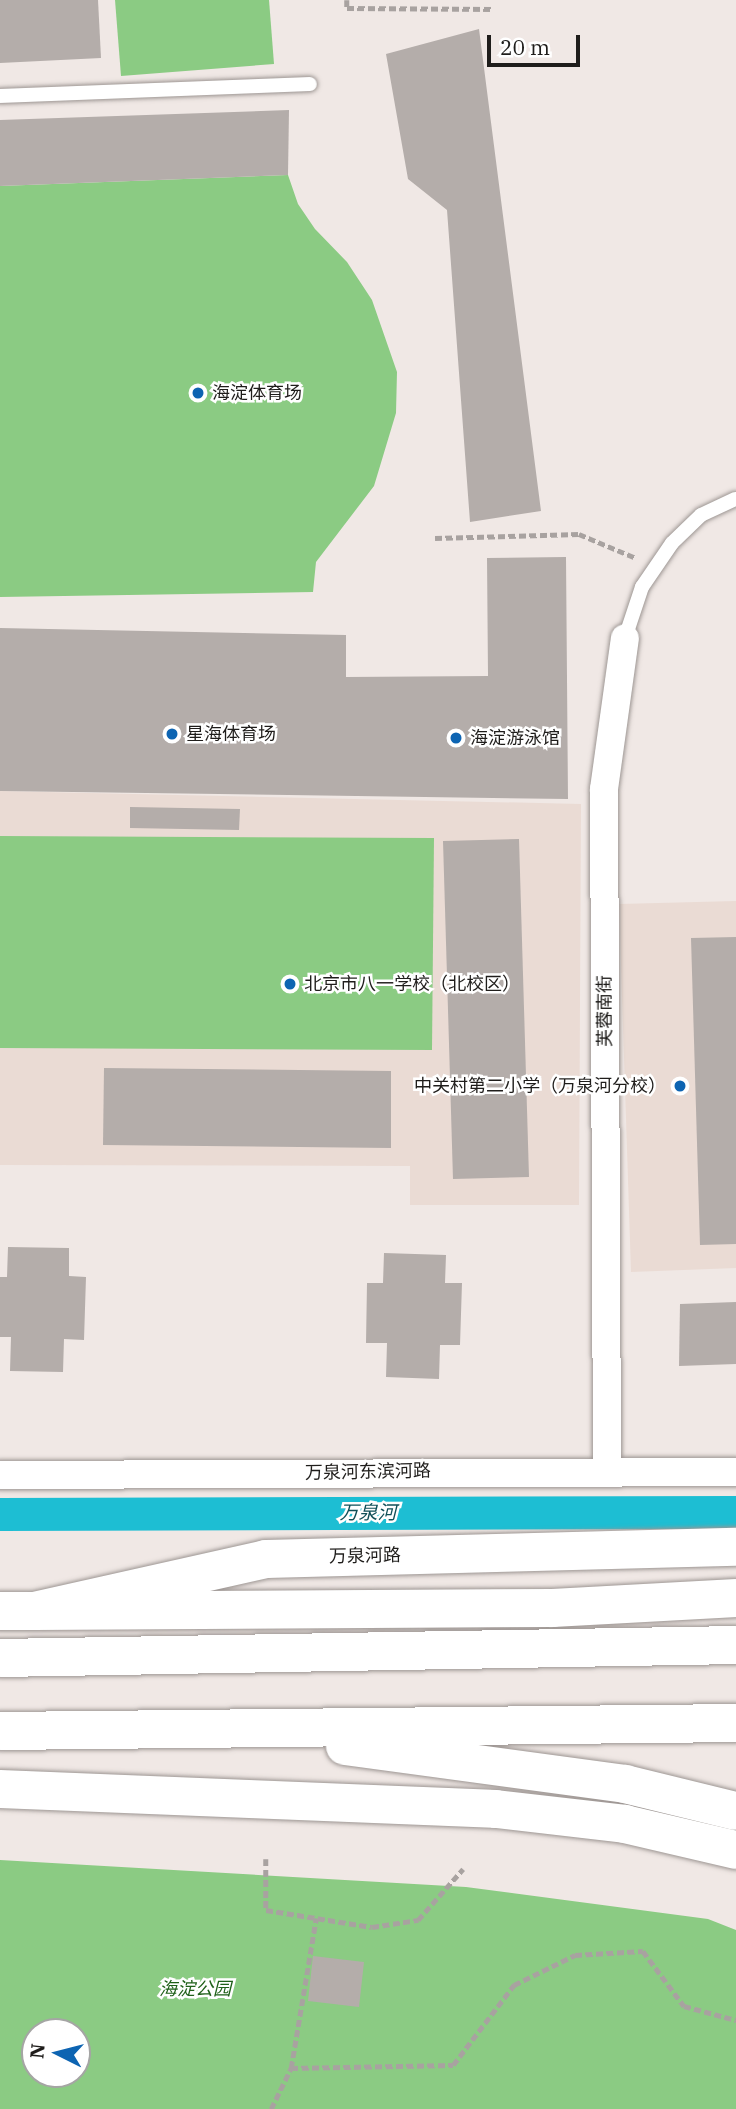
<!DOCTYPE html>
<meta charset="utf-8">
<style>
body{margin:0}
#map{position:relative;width:736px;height:2109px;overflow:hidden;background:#f0e8e5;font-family:"IBM Plex Serif","Noto Sans SC",serif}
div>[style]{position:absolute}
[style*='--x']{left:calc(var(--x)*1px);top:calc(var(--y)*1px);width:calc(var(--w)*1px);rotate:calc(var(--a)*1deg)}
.built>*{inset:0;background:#eadbd4}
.green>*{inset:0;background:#8bcb83}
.canal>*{height:33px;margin:-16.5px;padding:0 16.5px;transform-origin:16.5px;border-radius:16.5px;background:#1dbed3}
.building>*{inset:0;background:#b4adaa}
.path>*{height:4.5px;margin-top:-2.25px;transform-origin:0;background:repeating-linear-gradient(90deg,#a8a2a0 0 7px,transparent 0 10.5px)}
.roads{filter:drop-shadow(0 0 2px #9d9693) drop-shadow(0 0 2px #9d9693)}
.lane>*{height:14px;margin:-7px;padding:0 7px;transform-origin:7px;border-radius:7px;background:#fff}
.street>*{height:28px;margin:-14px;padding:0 14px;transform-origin:14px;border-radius:14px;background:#fff}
.secondary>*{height:38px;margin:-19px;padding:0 19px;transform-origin:19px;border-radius:19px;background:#fff}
.highway>*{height:38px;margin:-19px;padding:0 19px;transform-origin:19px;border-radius:19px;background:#fff}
.dots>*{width:19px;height:19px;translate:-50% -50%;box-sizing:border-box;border:4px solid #fff;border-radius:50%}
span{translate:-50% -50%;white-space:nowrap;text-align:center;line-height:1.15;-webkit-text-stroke:5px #fff;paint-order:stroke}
.poi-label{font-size:18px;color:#1f1d1b}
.left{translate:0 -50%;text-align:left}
.right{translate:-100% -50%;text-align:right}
.street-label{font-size:18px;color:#1f1d1b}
.park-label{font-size:18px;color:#1f6019;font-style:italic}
.water-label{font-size:19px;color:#114f58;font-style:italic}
.north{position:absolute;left:21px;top:2018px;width:70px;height:70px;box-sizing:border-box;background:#fff;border:2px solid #a5a5a4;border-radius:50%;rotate:276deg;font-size:19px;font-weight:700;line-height:28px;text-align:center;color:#1f1d1b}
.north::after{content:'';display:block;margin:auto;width:24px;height:32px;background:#0d64b2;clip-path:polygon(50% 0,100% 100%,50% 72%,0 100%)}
.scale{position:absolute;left:487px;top:35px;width:93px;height:32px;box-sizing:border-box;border:4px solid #1f1d1b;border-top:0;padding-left:9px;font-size:21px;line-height:24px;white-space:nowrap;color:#1f1d1b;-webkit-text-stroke:5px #fff;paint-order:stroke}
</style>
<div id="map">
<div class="built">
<div style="clip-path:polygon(0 791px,581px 804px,579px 1205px,410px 1205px,410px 1166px,0 1165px)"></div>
<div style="clip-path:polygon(736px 901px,736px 1268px,631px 1272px,619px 904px)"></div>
</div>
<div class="green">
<div style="clip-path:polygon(115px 0,269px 0,274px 64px,121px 76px)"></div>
<div style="clip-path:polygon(288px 175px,298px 204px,315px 229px,347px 262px,372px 300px,397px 372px,396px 413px,374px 486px,316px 562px,313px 592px,0 597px,0 186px)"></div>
<div style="clip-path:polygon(0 836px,434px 838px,432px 1050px,0 1048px)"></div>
<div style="clip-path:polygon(evenodd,0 1860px,466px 1887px,708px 1919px,736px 1930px,736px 2109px,0 2109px,0 1860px,35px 2032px,77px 2032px,77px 2074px,35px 2074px,35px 2032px)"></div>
</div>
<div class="canal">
<div style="--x:0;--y:1514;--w:736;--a:-0.16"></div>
</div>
<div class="building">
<div style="clip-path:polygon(0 0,98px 0,101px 58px,0 63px)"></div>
<div style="clip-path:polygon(479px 29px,541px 511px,470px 522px,447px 210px,408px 179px,386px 54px)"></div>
<div style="clip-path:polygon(289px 110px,288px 175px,0 186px,0 120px)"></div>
<div style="clip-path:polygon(566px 557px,568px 799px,0 791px,0 628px,346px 635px,346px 677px,488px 676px,487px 558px)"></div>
<div style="clip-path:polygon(130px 807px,240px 809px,239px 830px,130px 828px)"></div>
<div style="clip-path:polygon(519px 839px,529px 1177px,453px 1179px,443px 841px)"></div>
<div style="clip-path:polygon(736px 937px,736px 1244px,700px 1245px,691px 938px)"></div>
<div style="clip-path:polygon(104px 1068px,391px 1071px,391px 1148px,103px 1145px)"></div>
<div style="clip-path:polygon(8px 1247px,69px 1248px,69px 1276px,86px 1277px,84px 1340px,64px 1339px,63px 1372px,10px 1371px,11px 1337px,0 1337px,0 1277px,7px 1277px)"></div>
<div style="clip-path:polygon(384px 1253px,446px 1255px,445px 1283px,462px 1283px,460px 1345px,440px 1345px,439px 1379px,386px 1377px,387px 1343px,366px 1343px,367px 1283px,383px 1283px)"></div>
<div style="clip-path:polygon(736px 1302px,736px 1364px,679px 1366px,680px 1304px)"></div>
<div style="clip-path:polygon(313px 1956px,364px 1962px,359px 2007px,308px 2001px)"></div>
</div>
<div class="path">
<div style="--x:347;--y:0;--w:8;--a:90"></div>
<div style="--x:347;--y:8;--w:147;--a:0.4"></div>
<div style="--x:435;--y:538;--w:144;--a:-1.6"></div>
<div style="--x:579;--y:534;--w:62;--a:22.8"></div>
<div style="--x:266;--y:1859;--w:51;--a:90"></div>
<div style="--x:266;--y:1910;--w:107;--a:9.1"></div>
<div style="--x:372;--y:1927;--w:47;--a:-8.7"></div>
<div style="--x:418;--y:1920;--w:68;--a:-48.6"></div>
<div style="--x:291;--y:2068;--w:152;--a:-80.5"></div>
<div style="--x:271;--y:2109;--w:46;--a:-64"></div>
<div style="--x:291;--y:2068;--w:162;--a:-1.1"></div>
<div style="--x:453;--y:2065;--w:101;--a:-52.7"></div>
<div style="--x:514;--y:1985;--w:68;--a:-26.2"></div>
<div style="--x:575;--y:1955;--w:68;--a:-3.4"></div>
<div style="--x:643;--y:1951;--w:69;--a:53.3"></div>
<div style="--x:684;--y:2006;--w:54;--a:15.1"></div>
</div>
<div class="roads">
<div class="lane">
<div style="--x:0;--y:96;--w:310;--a:-2.2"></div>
<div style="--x:625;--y:638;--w:54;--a:-71.6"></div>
<div style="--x:642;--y:587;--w:53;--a:-55.7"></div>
<div style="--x:672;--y:543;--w:40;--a:-44"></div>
<div style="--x:701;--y:515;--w:38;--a:-25"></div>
</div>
<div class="street">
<div style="--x:607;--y:1469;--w:680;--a:-90.25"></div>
<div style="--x:604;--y:789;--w:152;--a:-82.1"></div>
<div style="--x:0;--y:1475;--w:736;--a:-0.23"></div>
</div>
<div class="secondary">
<div style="--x:0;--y:1611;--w:34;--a:0"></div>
<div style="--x:34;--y:1611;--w:238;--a:-12.6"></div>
<div style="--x:266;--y:1559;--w:470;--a:-1.5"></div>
<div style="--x:0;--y:1789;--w:496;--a:2.3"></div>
<div style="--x:496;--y:1809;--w:130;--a:6.6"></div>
<div style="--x:625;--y:1824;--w:114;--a:13.2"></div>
</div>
<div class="highway">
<div style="--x:34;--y:1611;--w:519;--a:-0.33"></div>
<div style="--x:553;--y:1608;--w:183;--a:-3.1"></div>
<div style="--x:0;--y:1658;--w:736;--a:-1.01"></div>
<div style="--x:0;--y:1731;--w:736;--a:-0.62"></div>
<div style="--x:345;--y:1746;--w:283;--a:7.7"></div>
<div style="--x:625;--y:1784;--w:114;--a:13.7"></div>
</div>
</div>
<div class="dots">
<div style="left:198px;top:393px;background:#0d64b2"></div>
<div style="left:172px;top:734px;background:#0d64b2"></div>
<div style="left:456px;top:738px;background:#0d64b2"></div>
<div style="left:290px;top:984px;background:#0d64b2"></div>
<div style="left:680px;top:1086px;background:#0d64b2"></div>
</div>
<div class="poi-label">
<span class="left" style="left:212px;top:393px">海淀体育场</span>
<span class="left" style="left:186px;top:734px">星海体育场</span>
<span class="left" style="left:470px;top:738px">海淀游泳馆</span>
<span class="left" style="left:304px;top:984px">北京市八一学校（北校区）</span>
<span class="right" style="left:666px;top:1086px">中关村第二小学（万泉河分校）</span>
</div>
<div class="street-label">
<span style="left:605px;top:1011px;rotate:-90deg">芙蓉南街</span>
<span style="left:368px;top:1472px;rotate:-1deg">万泉河东滨河路</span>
<span style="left:365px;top:1556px;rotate:-1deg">万泉河路</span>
</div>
<div class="park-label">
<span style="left:195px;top:1989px">海淀公园</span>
</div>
<div class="water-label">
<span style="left:368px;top:1513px">万泉河</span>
</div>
<div class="north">N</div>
<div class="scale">20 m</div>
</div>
